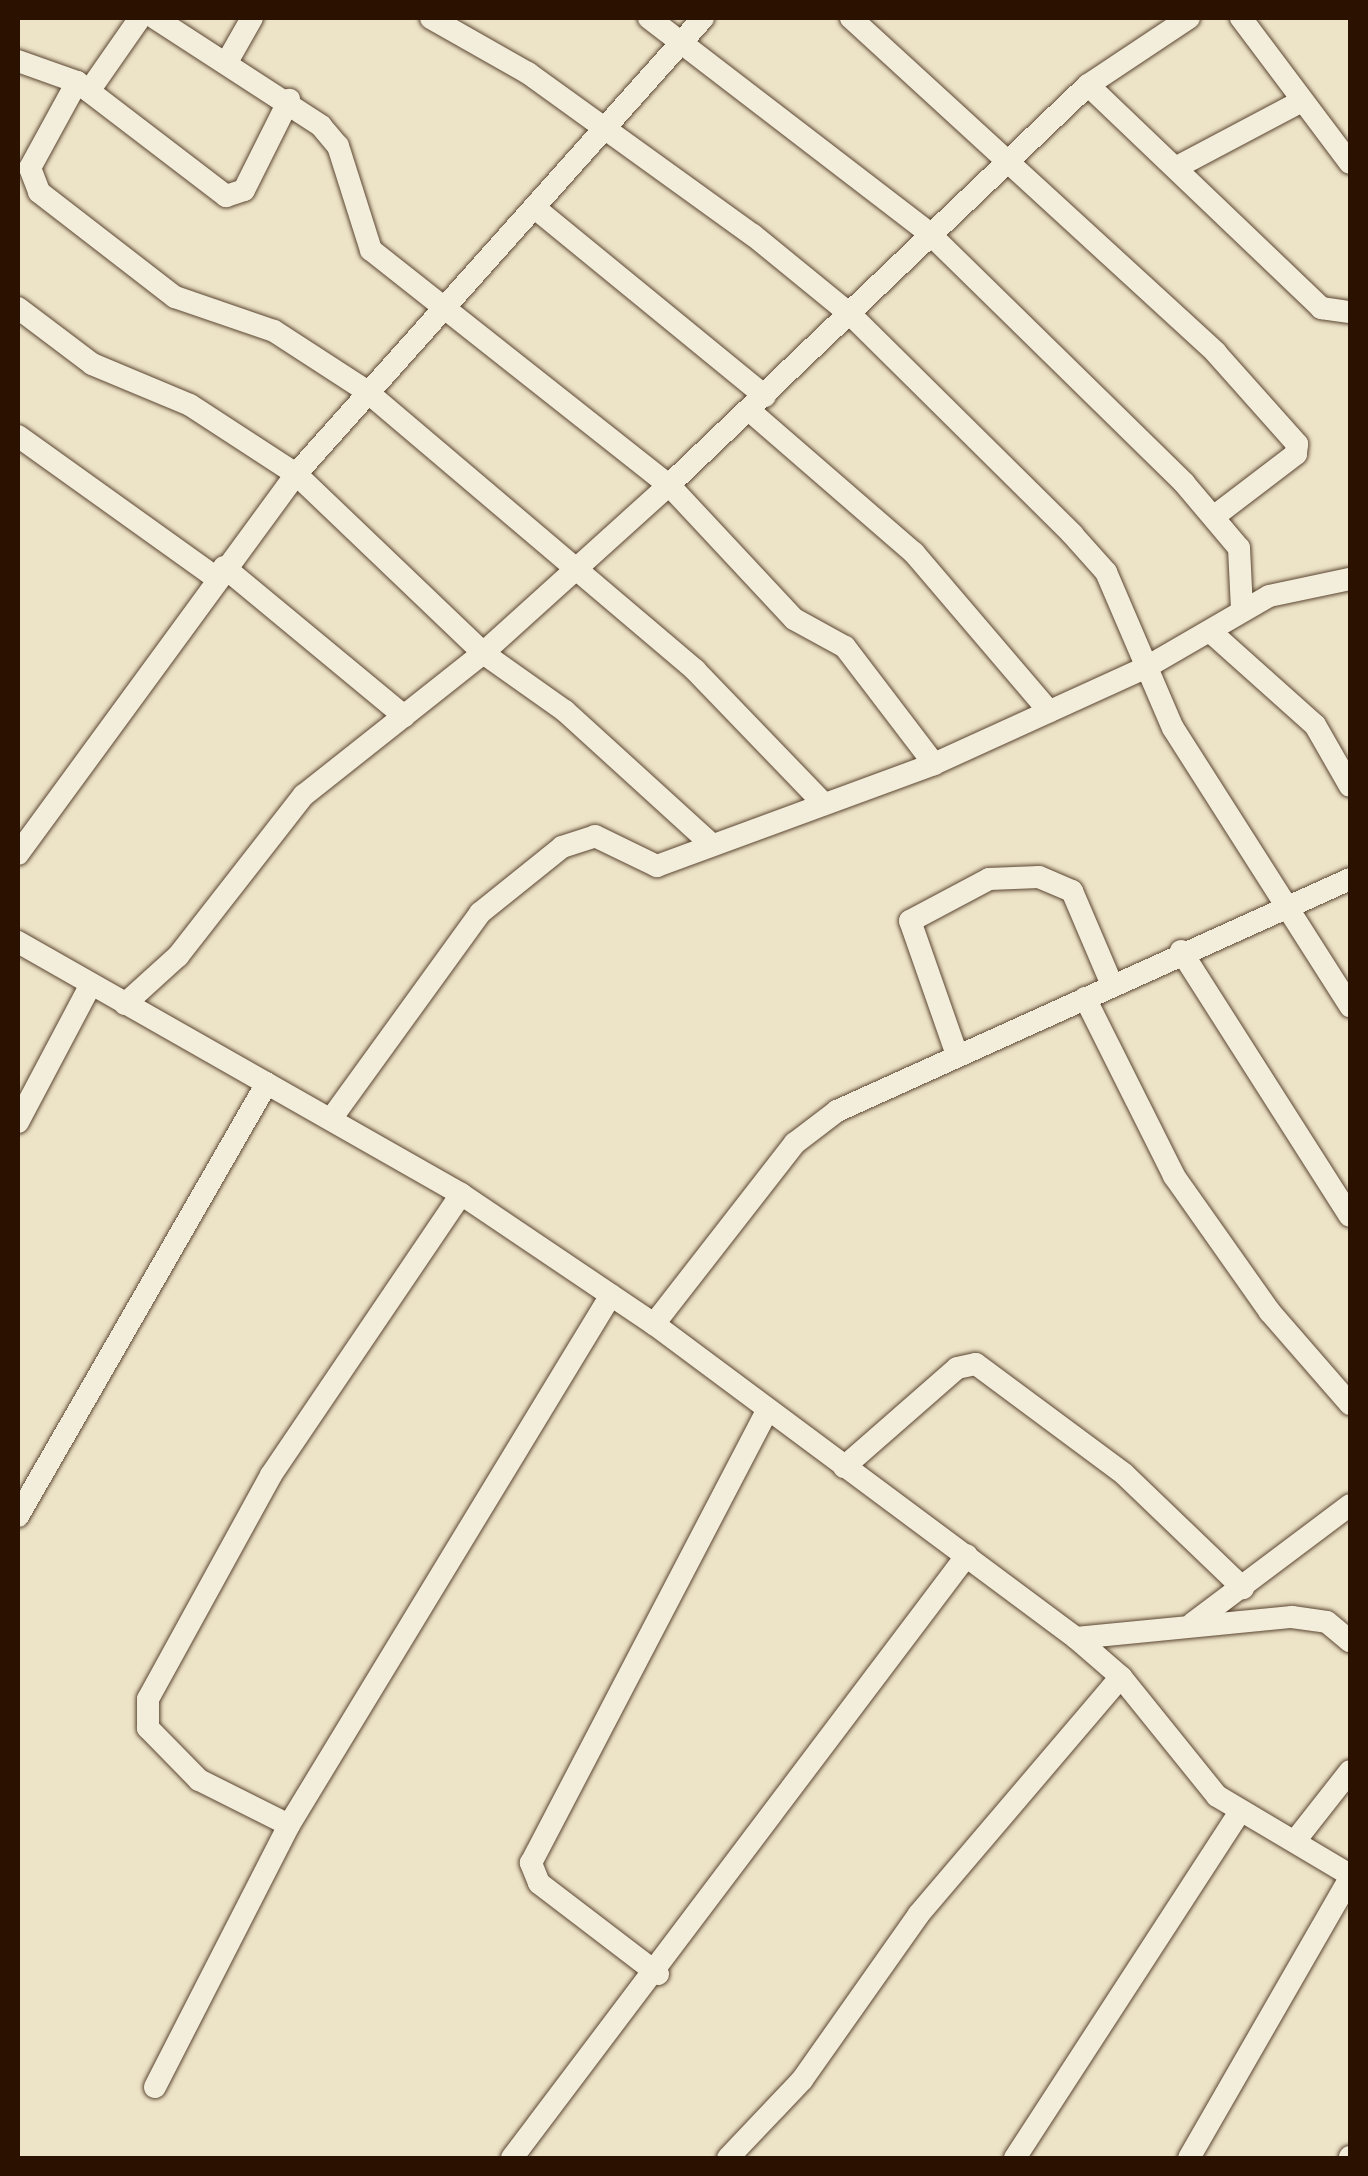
<!DOCTYPE html>
<style>
body{margin:0}
#map{position:relative;width:1368px;height:2176px;overflow:hidden;background:#ede3c7;font-family:"IM FELL French Canon",serif}
div>[style]{position:absolute}
[style*='--x']{left:calc(var(--x)*1px);top:calc(var(--y)*1px);width:calc(var(--w)*1px);rotate:calc(var(--a)*1deg)}
.roads{filter:drop-shadow(0 0 2px #5b4632) drop-shadow(0 0 2px #5b4632)}
.minor>*{height:22px;margin:-11px;padding:0 11px;transform-origin:11px;border-radius:11px;background:#f3eddb}
span{translate:-50% -50%;white-space:nowrap;text-align:center;line-height:1.15;-webkit-text-stroke:8px #f3eddb;paint-order:stroke}
.frame{position:absolute;inset:0;border:20px solid #2a1100;pointer-events:none}
</style>
<div id="map">
<div class="roads">
<div class="minor">
<div style="--x:155;--y:18;--w:198;--a:33"></div>
<div style="--x:321;--y:126;--w:26;--a:50"></div>
<div style="--x:338;--y:146;--w:109;--a:72.4"></div>
<div style="--x:371;--y:250;--w:380;--a:38.3"></div>
<div style="--x:669;--y:485;--w:183;--a:47"></div>
<div style="--x:794;--y:619;--w:58;--a:28.8"></div>
<div style="--x:845;--y:647;--w:147;--a:52.7"></div>
<div style="--x:431;--y:18;--w:112;--a:29.6"></div>
<div style="--x:528;--y:73;--w:277;--a:35.8"></div>
<div style="--x:753;--y:235;--w:125;--a:39.2"></div>
<div style="--x:850;--y:314;--w:313;--a:44.7"></div>
<div style="--x:1072;--y:534;--w:51;--a:48.2"></div>
<div style="--x:1106;--y:572;--w:170;--a:66.8"></div>
<div style="--x:1173;--y:728;--w:330;--a:57.5"></div>
<div style="--x:649;--y:18;--w:354;--a:37.5"></div>
<div style="--x:930;--y:234;--w:356;--a:44.4"></div>
<div style="--x:1184;--y:483;--w:85;--a:49.8"></div>
<div style="--x:1239;--y:548;--w:62;--a:87.2"></div>
<div style="--x:851;--y:18;--w:495;--a:42.5"></div>
<div style="--x:1216;--y:353;--w:122;--a:48.3"></div>
<div style="--x:1297;--y:444;--w:10;--a:96"></div>
<div style="--x:1296;--y:454;--w:101;--a:142.7"></div>
<div style="--x:1241;--y:18;--w:181;--a:53.1"></div>
<div style="--x:18;--y:61;--w:63;--a:19.6"></div>
<div style="--x:77;--y:82;--w:188;--a:37.4"></div>
<div style="--x:226;--y:196;--w:19;--a:-18"></div>
<div style="--x:244;--y:190;--w:101;--a:-63.4"></div>
<div style="--x:227;--y:62;--w:51;--a:-60.4"></div>
<div style="--x:77;--y:82;--w:98;--a:118.7"></div>
<div style="--x:30;--y:168;--w:26;--a:69"></div>
<div style="--x:39;--y:192;--w:172;--a:37.7"></div>
<div style="--x:175;--y:297;--w:105;--a:19"></div>
<div style="--x:274;--y:331;--w:108;--a:33"></div>
<div style="--x:365;--y:390;--w:433;--a:40.3"></div>
<div style="--x:695;--y:670;--w:185;--a:46.1"></div>
<div style="--x:1088;--y:85;--w:323;--a:43.7"></div>
<div style="--x:1321;--y:308;--w:29;--a:8"></div>
<div style="--x:89;--y:91;--w:89;--a:-55.1"></div>
<div style="--x:1179;--y:166;--w:139;--a:-27.9"></div>
<div style="--x:535;--y:208;--w:297;--a:39.3"></div>
<div style="--x:18;--y:308;--w:93;--a:37.1"></div>
<div style="--x:92;--y:364;--w:106;--a:22.7"></div>
<div style="--x:190;--y:405;--w:126;--a:33.1"></div>
<div style="--x:296;--y:474;--w:259;--a:43.7"></div>
<div style="--x:483;--y:653;--w:100;--a:35.3"></div>
<div style="--x:565;--y:711;--w:196;--a:42.3"></div>
<div style="--x:750;--y:411;--w:217;--a:40.9"></div>
<div style="--x:914;--y:553;--w:208;--a:49.5"></div>
<div style="--x:18;--y:436;--w:244;--a:35.6"></div>
<div style="--x:224;--y:567;--w:234;--a:39.6"></div>
<div style="--x:1212;--y:633;--w:138;--a:41.8"></div>
<div style="--x:1315;--y:725;--w:70;--a:60.2"></div>
<div style="--x:18;--y:854;--w:471;--a:-53.8"></div>
<div style="--x:296;--y:474;--w:611;--a:-48.25"></div>
<div style="--x:18;--y:942;--w:510;--a:29.63"></div>
<div style="--x:461;--y:1194;--w:233;--a:34"></div>
<div style="--x:654;--y:1324;--w:526;--a:36.65"></div>
<div style="--x:1076;--y:1638;--w:60;--a:40.9"></div>
<div style="--x:1121;--y:1677;--w:153;--a:51.1"></div>
<div style="--x:1217;--y:1796;--w:155;--a:30.7"></div>
<div style="--x:1181;--y:951;--w:314;--a:57.5"></div>
<div style="--x:1085;--y:998;--w:199;--a:63.4"></div>
<div style="--x:1174;--y:1176;--w:166;--a:54.8"></div>
<div style="--x:1270;--y:1312;--w:122;--a:49"></div>
<div style="--x:125;--y:1004;--w:72;--a:-42.2"></div>
<div style="--x:178;--y:956;--w:204;--a:-52"></div>
<div style="--x:304;--y:795;--w:228;--a:-38.4"></div>
<div style="--x:483;--y:653;--w:251;--a:-42.1"></div>
<div style="--x:669;--y:485;--w:579;--a:-43.67"></div>
<div style="--x:1088;--y:85;--w:121;--a:-33.6"></div>
<div style="--x:956;--y:1052;--w:139;--a:-109.3"></div>
<div style="--x:910;--y:921;--w:89;--a:-28"></div>
<div style="--x:989;--y:879;--w:50;--a:-2.3"></div>
<div style="--x:1039;--y:877;--w:36;--a:23"></div>
<div style="--x:1072;--y:891;--w:102;--a:66.9"></div>
<div style="--x:331;--y:1119;--w:254;--a:-54.1"></div>
<div style="--x:480;--y:913;--w:105;--a:-38.8"></div>
<div style="--x:562;--y:847;--w:35;--a:-18"></div>
<div style="--x:595;--y:836;--w:69;--a:25.8"></div>
<div style="--x:657;--y:866;--w:295;--a:-20.2"></div>
<div style="--x:934;--y:764;--w:232;--a:-24.5"></div>
<div style="--x:1145;--y:668;--w:143;--a:-30.1"></div>
<div style="--x:1269;--y:596;--w:83;--a:-11.9"></div>
<div style="--x:18;--y:1122;--w:156;--a:-62.1"></div>
<div style="--x:654;--y:1324;--w:229;--a:-52.1"></div>
<div style="--x:795;--y:1143;--w:53;--a:-37.3"></div>
<div style="--x:837;--y:1111;--w:563;--a:-24.33"></div>
<div style="--x:844;--y:1467;--w:150;--a:-41.2"></div>
<div style="--x:957;--y:1368;--w:19;--a:-12"></div>
<div style="--x:976;--y:1364;--w:184;--a:36.6"></div>
<div style="--x:1124;--y:1474;--w:165;--a:43.8"></div>
<div style="--x:18;--y:1516;--w:499;--a:-60.1"></div>
<div style="--x:1193;--y:1623;--w:196;--a:-36.9"></div>
<div style="--x:1076;--y:1638;--w:217;--a:-5.6"></div>
<div style="--x:1292;--y:1617;--w:35;--a:8"></div>
<div style="--x:1327;--y:1622;--w:30;--a:40"></div>
<div style="--x:289;--y:1825;--w:101;--a:-153.4"></div>
<div style="--x:199;--y:1780;--w:73;--a:-134.4"></div>
<div style="--x:148;--y:1728;--w:29;--a:-90"></div>
<div style="--x:148;--y:1699;--w:256;--a:-61.2"></div>
<div style="--x:271;--y:1475;--w:339;--a:-55.9"></div>
<div style="--x:1295;--y:1841;--w:89;--a:-51.8"></div>
<div style="--x:658;--y:1974;--w:150;--a:-142.6"></div>
<div style="--x:539;--y:1883;--w:22;--a:-112"></div>
<div style="--x:531;--y:1863;--w:508;--a:-62.43"></div>
<div style="--x:155;--y:2087;--w:294;--a:-62.9"></div>
<div style="--x:289;--y:1825;--w:620;--a:-58.72"></div>
<div style="--x:512;--y:2158;--w:755;--a:-52.96"></div>
<div style="--x:728;--y:2158;--w:108;--a:-46.5"></div>
<div style="--x:802;--y:2080;--w:203;--a:-54.8"></div>
<div style="--x:919;--y:1914;--w:311;--a:-49.6"></div>
<div style="--x:1015;--y:2158;--w:413;--a:-57"></div>
<div style="--x:1189;--y:2158;--w:323;--a:-60.1"></div>
<div style="--x:1350;--y:2158;--w:1;--a:-90"></div>
</div>
</div>
<div class="frame"></div>
</div>
